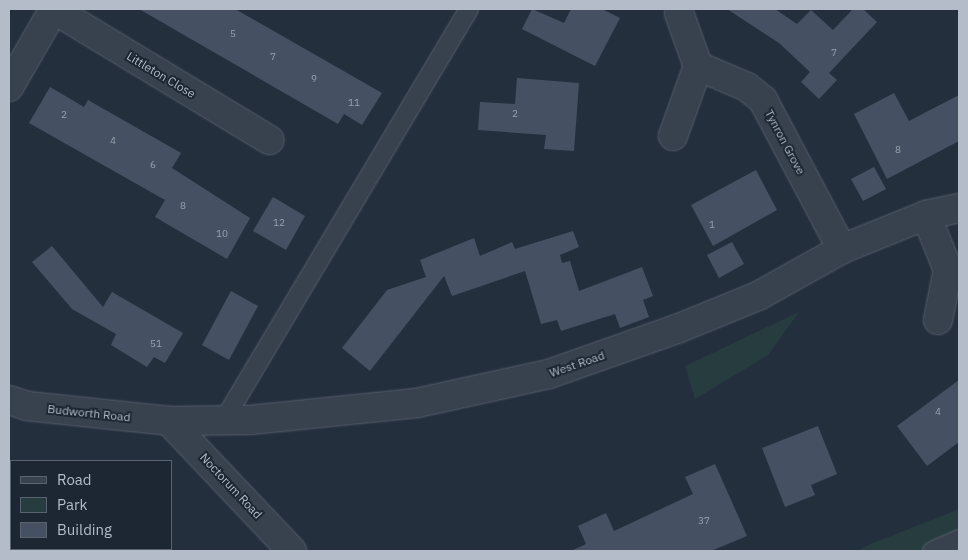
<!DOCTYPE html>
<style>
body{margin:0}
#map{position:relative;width:968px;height:560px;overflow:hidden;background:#242f3e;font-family:"IBM Plex Sans",sans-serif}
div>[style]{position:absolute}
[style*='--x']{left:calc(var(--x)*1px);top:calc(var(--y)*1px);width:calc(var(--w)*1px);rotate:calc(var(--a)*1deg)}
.green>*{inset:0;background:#263c3f}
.building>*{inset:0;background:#455162}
.roads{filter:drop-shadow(0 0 1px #565f6c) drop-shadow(0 0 1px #565f6c)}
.lane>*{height:18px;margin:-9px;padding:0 9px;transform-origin:9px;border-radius:9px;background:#38414e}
.street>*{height:28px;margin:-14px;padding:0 14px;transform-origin:14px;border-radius:14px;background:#38414e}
span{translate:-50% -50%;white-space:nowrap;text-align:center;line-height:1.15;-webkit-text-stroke:4px #1d2633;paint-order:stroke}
.number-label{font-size:10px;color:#98a1af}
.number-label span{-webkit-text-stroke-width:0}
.street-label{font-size:12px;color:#b4bcc9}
.frame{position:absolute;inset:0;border:10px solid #b4bcc9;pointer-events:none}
.legend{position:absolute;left:10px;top:460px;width:162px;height:90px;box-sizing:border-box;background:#1d2633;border:1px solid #59626f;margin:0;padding:6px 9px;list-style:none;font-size:15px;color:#b4bcc9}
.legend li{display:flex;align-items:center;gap:10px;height:25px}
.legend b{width:25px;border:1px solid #59626f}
</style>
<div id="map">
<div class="green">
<div style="clip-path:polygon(799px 312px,768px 355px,695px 399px,685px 366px)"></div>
<div style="clip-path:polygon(959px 509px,959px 551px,856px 551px,873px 543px)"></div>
</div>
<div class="building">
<div style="clip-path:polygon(139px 9px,235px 9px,382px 93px,362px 125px,344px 114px,338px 124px)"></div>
<div style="clip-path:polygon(532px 9px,564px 23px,571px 9px,602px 9px,620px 18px,595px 66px,522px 29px)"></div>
<div style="clip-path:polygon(727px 9px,775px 9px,797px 24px,811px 10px,833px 30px,853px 9px,863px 9px,877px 22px,829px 73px,837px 80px,819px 99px,801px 82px,810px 72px,779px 43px)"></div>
<div style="clip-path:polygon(517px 78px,579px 83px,574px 151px,544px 149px,546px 135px,478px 130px,480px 102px,515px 104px)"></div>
<div style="clip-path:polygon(50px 87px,84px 107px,88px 100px,181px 153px,172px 168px,250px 218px,227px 259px,155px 217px,165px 200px,29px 123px)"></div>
<div style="clip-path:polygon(894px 93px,909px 121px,959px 95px,959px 141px,887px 179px,854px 114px)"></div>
<div style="clip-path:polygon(874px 167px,886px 189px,863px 201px,851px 179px)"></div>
<div style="clip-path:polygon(756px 170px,777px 210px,713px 246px,691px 205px)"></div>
<div style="clip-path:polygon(273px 197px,305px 216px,286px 250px,253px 231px)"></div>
<div style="clip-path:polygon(573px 231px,579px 247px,560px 255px,562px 263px,570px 261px,579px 291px,642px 267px,653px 296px,643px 300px,649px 317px,620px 328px,615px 314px,561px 331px,557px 320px,541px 324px,525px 271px,452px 296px,444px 276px,370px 371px,342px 348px,387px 290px,426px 277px,420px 260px,474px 238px,480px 256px,512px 242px,515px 249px)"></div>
<div style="clip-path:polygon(732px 242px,744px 264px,719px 278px,707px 255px)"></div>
<div style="clip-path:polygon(52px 246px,103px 307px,112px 292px,183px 333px,165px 363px,154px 357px,147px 367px,111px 345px,116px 334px,72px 309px,32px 262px)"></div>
<div style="clip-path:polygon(231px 291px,258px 306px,229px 360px,202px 345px)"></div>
<div style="clip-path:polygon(959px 380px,959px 442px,927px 466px,897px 426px)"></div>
<div style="clip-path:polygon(818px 426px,837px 474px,811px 485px,815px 495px,785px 507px,762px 448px)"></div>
<div style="clip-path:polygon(715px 464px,747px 536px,711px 551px,571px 551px,586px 544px,578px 526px,606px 513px,614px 531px,693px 494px,685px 477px)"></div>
</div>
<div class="roads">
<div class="lane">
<div style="--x:224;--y:420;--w:478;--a:-59.2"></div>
<div style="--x:932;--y:551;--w:30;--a:-24"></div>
</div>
<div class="street">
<div style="--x:53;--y:9;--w:253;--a:31.2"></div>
<div style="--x:679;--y:13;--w:56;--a:70.3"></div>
<div style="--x:698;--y:66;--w:53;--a:23.2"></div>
<div style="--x:747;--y:87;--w:21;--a:39"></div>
<div style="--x:763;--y:100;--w:169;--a:62.1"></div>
<div style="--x:9;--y:87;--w:90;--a:-60"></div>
<div style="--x:673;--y:136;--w:74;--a:-70.3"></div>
<div style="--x:926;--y:215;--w:59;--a:68.2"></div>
<div style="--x:948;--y:270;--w:11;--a:10"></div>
<div style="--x:938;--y:320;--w:51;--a:-78.7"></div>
<div style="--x:9;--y:400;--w:19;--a:18"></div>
<div style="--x:27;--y:406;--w:143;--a:6"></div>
<div style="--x:169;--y:421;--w:81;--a:-0.7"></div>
<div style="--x:250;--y:420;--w:168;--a:-5.8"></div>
<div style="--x:417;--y:403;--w:135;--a:-12.4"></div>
<div style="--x:549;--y:374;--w:136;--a:-19.4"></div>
<div style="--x:677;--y:329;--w:87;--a:-22.2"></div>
<div style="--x:758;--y:296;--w:96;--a:-29.2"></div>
<div style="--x:842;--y:249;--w:91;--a:-22"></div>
<div style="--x:926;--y:215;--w:34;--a:-12"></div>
<div style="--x:169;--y:421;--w:179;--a:46.6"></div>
</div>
</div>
<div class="number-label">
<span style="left:233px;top:34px">5</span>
<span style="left:834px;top:53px">7</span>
<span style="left:273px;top:57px">7</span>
<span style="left:314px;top:79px">9</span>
<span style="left:354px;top:103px">11</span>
<span style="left:515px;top:114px">2</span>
<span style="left:64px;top:115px">2</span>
<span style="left:113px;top:141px">4</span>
<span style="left:898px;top:150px">8</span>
<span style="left:153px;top:165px">6</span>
<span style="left:183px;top:206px">8</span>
<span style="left:279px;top:223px">12</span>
<span style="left:712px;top:225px">1</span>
<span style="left:222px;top:234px">10</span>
<span style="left:156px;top:344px">51</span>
<span style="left:938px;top:412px">4</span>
<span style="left:704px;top:521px">37</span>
</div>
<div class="street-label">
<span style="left:161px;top:75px;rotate:31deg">Littleton Close</span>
<span style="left:785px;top:142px;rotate:62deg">Tynron Grove</span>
<span style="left:577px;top:364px;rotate:-19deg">West Road</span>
<span style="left:89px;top:413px;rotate:6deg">Budworth Road</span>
<span style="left:231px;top:486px;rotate:47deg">Noctorum Road</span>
</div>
<div class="frame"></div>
<ul class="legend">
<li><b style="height:6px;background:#38414e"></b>Road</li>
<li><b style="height:14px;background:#263c3f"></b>Park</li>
<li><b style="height:14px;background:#455162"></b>Building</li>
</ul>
</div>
